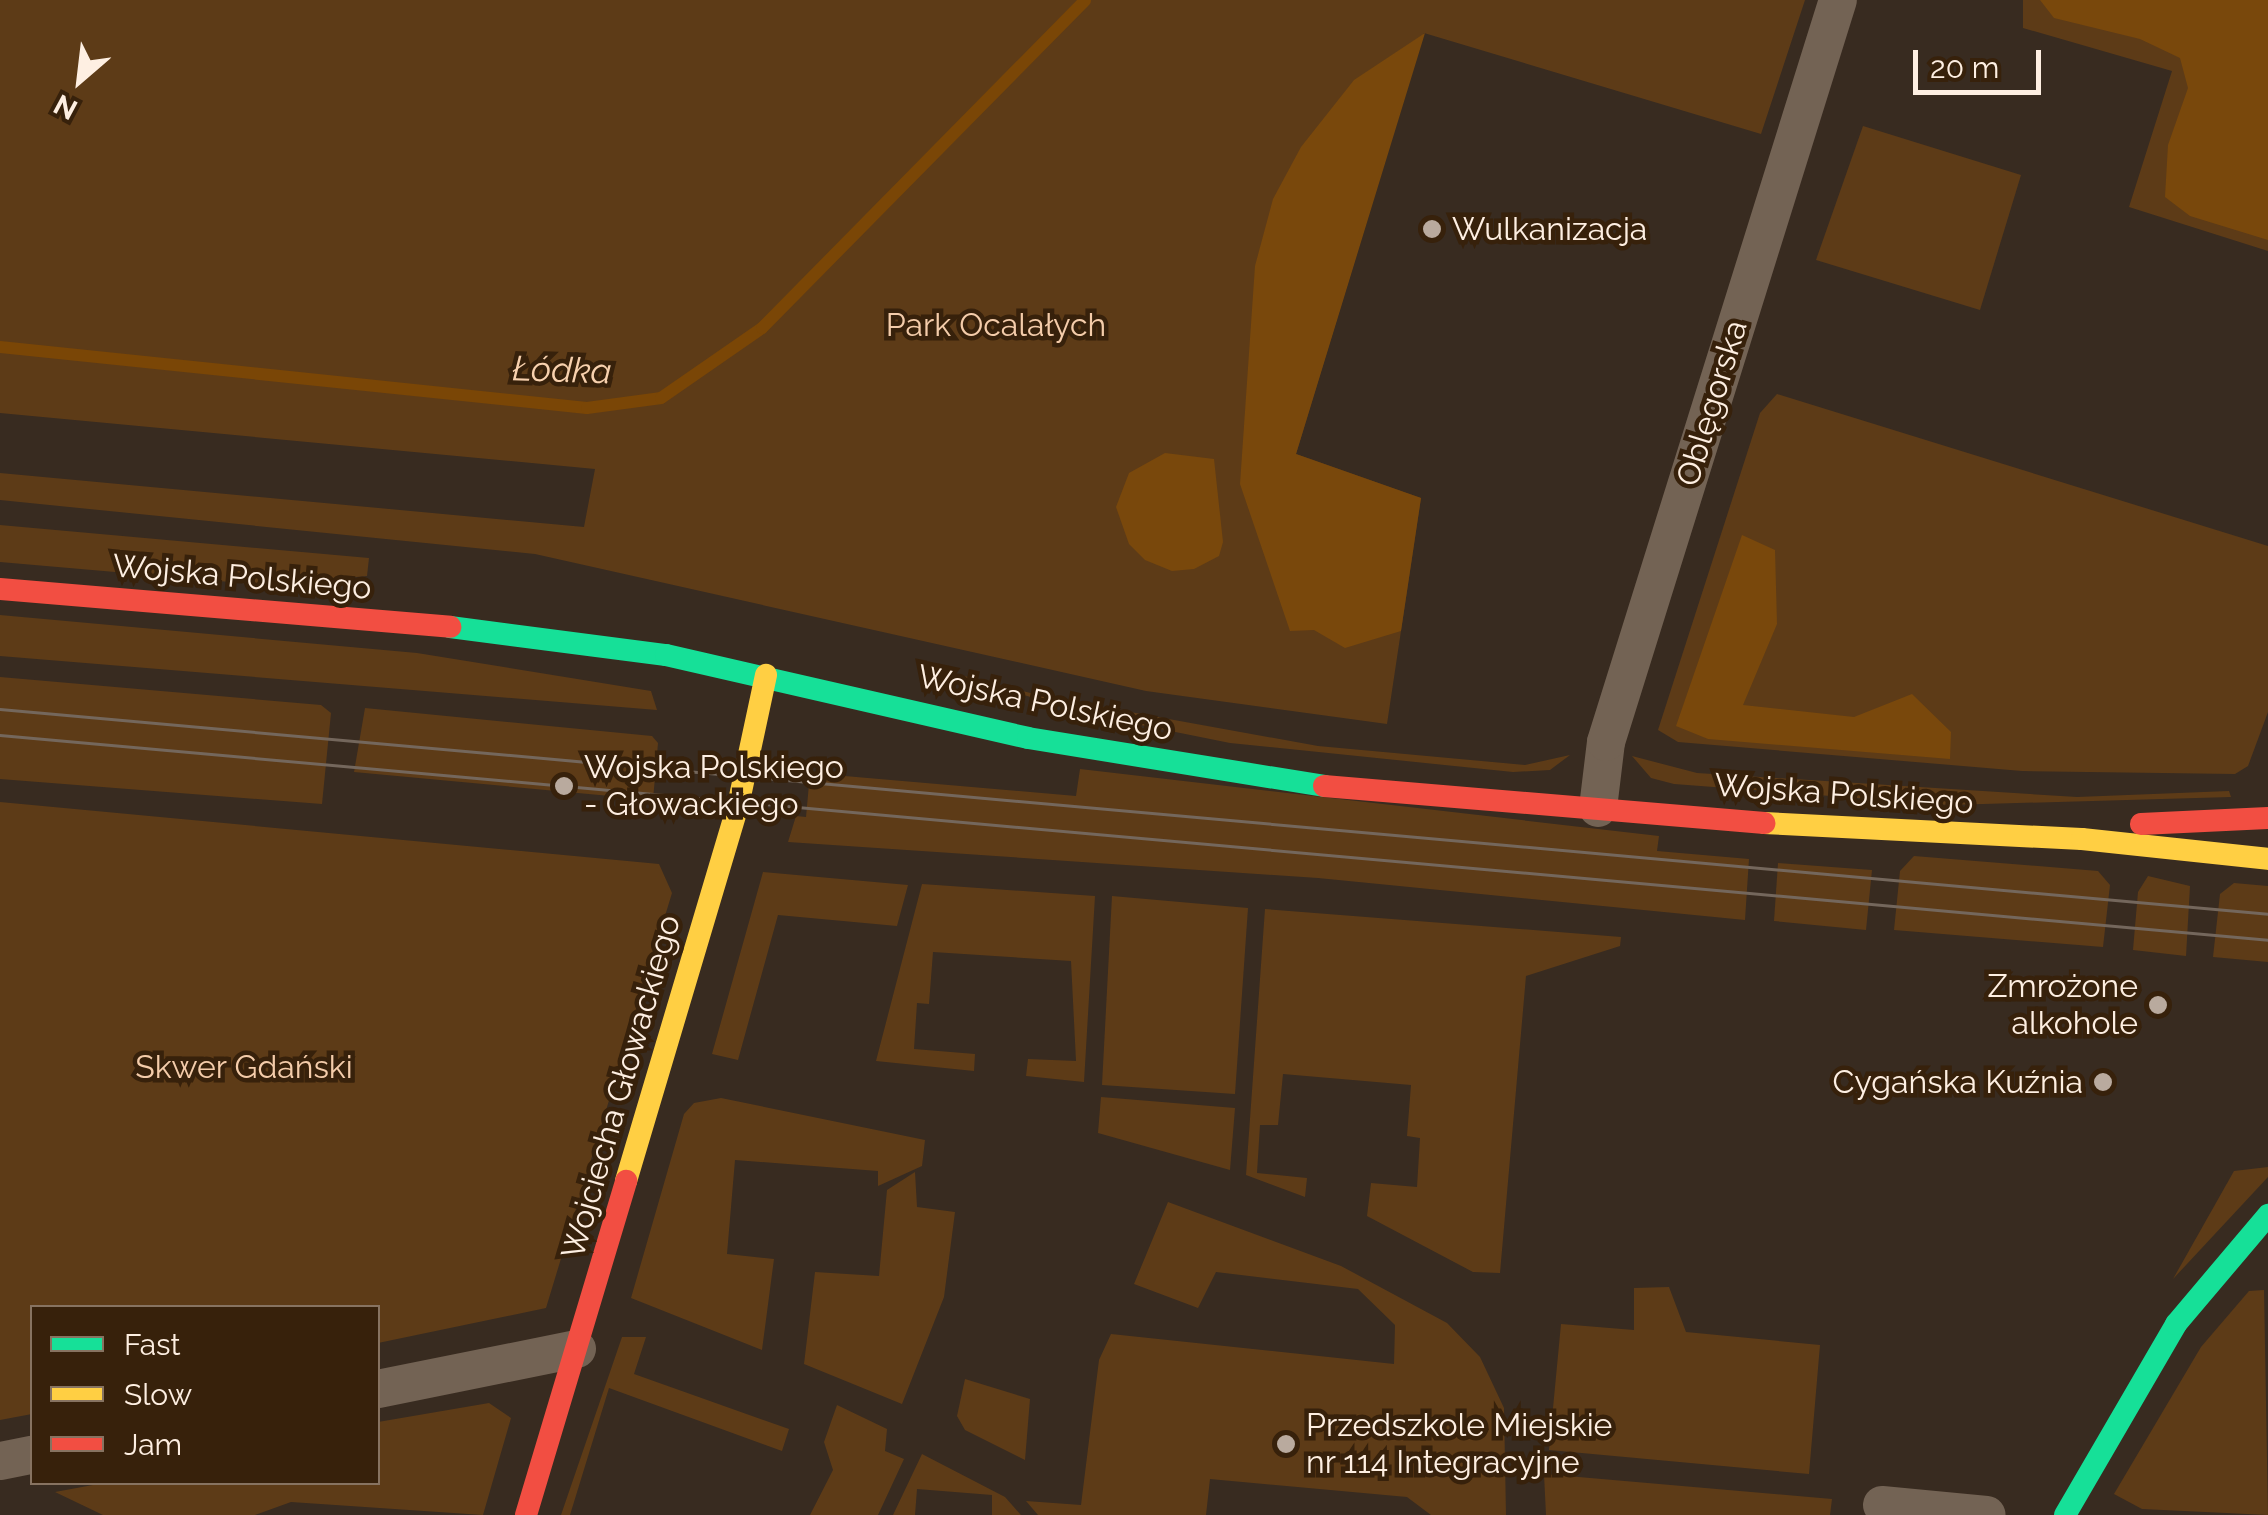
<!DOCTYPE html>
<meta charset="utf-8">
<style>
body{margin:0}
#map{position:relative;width:2268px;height:1515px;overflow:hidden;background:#382b20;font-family:Raleway,sans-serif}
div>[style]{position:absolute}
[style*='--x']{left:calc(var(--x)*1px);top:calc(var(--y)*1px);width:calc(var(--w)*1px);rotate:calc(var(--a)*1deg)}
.green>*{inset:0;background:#5d3b17}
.forest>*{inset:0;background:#79480c}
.stream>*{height:12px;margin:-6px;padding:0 6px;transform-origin:6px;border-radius:6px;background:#7a4606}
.street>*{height:38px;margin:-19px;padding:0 19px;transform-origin:19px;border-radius:19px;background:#736354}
.fast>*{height:22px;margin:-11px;padding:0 11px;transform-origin:11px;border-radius:11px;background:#16e098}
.slow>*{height:22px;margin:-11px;padding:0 11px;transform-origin:11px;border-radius:11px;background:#ffcf43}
.jam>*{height:22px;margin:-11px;padding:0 11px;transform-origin:11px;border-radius:11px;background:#f24e42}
.tram>*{height:2.5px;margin:-1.25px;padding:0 1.25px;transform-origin:1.25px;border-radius:1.25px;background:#74675c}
.dots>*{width:28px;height:28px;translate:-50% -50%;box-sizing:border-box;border:5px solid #37210b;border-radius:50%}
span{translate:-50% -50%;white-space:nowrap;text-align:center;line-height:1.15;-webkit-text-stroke:9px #37210b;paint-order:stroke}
.poi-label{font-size:32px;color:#feefe2}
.left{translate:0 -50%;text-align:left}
.right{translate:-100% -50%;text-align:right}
.park-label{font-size:32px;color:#f4ccaa}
.street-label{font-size:32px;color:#feefe2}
.water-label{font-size:35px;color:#f8d1ae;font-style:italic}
.legend{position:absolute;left:30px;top:1305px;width:350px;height:180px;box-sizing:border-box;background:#37210b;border:2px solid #877361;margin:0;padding:12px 18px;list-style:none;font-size:30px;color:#feefe2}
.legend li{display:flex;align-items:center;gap:20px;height:50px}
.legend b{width:50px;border:2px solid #877361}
.north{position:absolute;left:30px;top:30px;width:100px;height:100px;-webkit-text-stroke:8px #37210b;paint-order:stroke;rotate:208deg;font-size:28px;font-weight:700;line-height:40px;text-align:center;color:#feefe2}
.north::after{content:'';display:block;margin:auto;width:35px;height:45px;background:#feefe2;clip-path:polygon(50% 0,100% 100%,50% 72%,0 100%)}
.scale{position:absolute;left:1913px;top:50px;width:128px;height:45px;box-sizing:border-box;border:5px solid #feefe2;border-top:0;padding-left:12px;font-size:30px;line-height:35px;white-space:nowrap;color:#feefe2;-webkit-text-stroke:8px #37210b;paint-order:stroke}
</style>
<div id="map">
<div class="green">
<div style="clip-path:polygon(0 0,1805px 0,1761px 134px,1424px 33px,1296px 454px,1421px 498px,1387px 724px,1146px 691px,535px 554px,0 500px,0 473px,584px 527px,595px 469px,0 413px)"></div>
<div style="clip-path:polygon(2023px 0,2268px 0,2268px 251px,2129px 207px,2172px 71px,2023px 28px)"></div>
<div style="clip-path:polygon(1863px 126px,2021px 175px,1980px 310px,1816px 260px)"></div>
<div style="clip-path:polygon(1777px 394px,2268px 546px,2268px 712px,2248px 766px,2235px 774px,2022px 771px,1678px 742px,1658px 730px,1760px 413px)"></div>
<div style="clip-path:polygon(0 525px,369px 558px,367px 576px,266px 585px,0 562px)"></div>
<div style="clip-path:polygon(0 615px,417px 653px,651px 691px,657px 710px,0 656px)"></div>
<div style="clip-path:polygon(921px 665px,1042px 696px,1318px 746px,1525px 765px,1570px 755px,1550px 770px,1513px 772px,1230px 743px,1096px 716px)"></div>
<div style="clip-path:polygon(0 677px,321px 705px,331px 713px,322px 804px,0 779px)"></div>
<div style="clip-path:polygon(365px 708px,652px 736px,658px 743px,653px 800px,354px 772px)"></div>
<div style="clip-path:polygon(1632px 756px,1697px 773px,2077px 797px,2229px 791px,2231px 797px,1949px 805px,1674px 784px,1651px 778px)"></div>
<div style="clip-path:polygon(1080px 769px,1659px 836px,1657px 851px,1749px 859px,1745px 920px,1318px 878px,788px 842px,796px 816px,806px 817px,810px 773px,1076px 796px)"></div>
<div style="clip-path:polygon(0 802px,659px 864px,672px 893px,546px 1308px,378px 1343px,378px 1308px,32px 1308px,32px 1414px,0 1420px)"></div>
<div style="clip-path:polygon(1914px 856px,2098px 871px,2110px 885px,2103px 947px,1894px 930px,1900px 871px)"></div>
<div style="clip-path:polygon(1778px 863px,1872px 870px,1866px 930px,1774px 921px)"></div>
<div style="clip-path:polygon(763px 872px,908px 885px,897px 926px,778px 915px,738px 1060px,712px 1054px)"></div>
<div style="clip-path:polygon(2148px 876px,2190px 886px,2186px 956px,2133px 950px,2138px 892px)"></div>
<div style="clip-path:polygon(2234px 883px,2268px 886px,2268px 962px,2213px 957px,2220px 894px)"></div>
<div style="clip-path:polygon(922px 884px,1095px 896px,1084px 1082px,1026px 1076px,1028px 1059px,1076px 1061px,1071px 961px,933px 952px,929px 1004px,917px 1003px,914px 1049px,975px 1054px,974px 1071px,876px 1061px)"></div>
<div style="clip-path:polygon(1112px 896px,1248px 908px,1235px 1094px,1102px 1085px)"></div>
<div style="clip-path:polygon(1265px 909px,1621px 937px,1620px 946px,1526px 976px,1500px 1273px,1473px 1272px,1367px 1216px,1371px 1183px,1417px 1187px,1420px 1138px,1407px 1136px,1411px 1085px,1283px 1074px,1278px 1125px,1260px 1125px,1257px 1173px,1307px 1178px,1305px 1197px,1246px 1175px)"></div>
<div style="clip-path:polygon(1101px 1097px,1235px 1108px,1230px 1170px,1098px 1133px)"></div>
<div style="clip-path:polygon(721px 1098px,925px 1140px,922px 1166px,878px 1186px,878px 1171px,735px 1160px,727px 1254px,774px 1259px,762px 1350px,631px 1298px,684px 1114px,694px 1103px)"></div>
<div style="clip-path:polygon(2268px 1167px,2268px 1177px,2173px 1279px,2234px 1171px)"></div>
<div style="clip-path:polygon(915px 1172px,917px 1207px,955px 1212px,944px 1297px,902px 1404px,804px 1364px,815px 1272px,879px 1276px,887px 1190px)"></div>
<div style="clip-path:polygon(1168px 1202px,1341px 1266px,1447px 1323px,1480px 1357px,1504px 1408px,1506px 1515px,1431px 1515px,1407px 1497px,1210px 1479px,1206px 1515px,1038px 1515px,1026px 1501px,1081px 1505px,1099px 1360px,1111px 1334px,1394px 1364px,1395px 1325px,1358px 1289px,1216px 1272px,1198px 1308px,1134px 1284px)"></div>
<div style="clip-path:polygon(1669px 1287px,1686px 1332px,1820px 1345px,1809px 1474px,1549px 1450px,1561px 1324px,1634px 1330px,1634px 1288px)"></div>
<div style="clip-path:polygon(2264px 1290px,2268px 1515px,2142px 1509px,2114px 1494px,2201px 1347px,2249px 1291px)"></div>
<div style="clip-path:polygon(622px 1337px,646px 1337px,634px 1374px,789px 1429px,782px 1451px,609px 1388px,570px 1515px,561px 1515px)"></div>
<div style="clip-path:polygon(965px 1379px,1030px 1399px,1025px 1460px,965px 1430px,957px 1416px)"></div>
<div style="clip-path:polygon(489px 1403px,511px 1418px,483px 1515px,291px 1502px,255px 1515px,103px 1515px,55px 1492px,109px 1482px,378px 1482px,378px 1422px)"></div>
<div style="clip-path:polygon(837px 1405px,887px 1429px,885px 1451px,904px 1459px,878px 1515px,810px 1515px,833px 1470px,824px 1442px)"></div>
<div style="clip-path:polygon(922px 1454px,1005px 1497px,1021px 1515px,992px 1515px,992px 1495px,917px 1489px,915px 1515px,893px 1515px)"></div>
<div style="clip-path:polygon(1544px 1474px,1832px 1499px,1830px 1515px,1546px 1515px)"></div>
</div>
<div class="forest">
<div style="clip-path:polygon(2040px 0,2268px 0,2268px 240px,2190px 216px,2165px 197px,2168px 145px,2188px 88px,2180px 58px,2140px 39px,2054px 18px)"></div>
<div style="clip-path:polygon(1425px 33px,1296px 454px,1421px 498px,1401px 631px,1345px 648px,1314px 630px,1290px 631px,1240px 484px,1255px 266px,1273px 199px,1301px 147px,1354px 80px)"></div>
<div style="clip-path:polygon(1165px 453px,1214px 459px,1223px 542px,1219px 556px,1194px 569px,1172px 571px,1145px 560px,1129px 544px,1116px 507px,1129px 473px)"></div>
<div style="clip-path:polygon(1742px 535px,1775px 550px,1777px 624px,1743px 705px,1854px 717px,1912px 694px,1951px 732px,1950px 759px,1708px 739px,1676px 726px)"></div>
</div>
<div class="stream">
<div style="--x:0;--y:347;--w:590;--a:5.93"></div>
<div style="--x:587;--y:408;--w:75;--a:-7.7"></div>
<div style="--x:661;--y:398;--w:123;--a:-34.7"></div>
<div style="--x:762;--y:328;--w:460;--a:-45.4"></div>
</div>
<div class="street">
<div style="--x:1598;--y:808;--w:66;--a:-83.1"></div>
<div style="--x:1606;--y:742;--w:777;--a:-72.64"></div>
<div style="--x:378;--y:1389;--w:203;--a:-11.4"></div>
<div style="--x:0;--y:1461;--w:33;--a:-11"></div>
<div style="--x:1882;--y:1505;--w:105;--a:5.4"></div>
</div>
<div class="fast">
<div style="--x:450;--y:627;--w:218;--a:7.4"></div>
<div style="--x:666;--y:655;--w:371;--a:12.9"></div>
<div style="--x:1028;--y:738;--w:300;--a:9.2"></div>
<div style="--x:2065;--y:1515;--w:221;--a:-59.8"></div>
<div style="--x:2176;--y:1324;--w:143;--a:-49.8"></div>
</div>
<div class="slow">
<div style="--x:1764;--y:823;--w:318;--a:2.9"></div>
<div style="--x:2082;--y:839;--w:187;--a:6.1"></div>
<div style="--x:626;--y:1181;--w:396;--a:-73.4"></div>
<div style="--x:739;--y:801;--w:129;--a:-77.9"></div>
</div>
<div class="jam">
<div style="--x:0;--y:589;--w:452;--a:4.8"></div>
<div style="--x:1324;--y:786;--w:442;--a:4.8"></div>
<div style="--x:2141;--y:824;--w:127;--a:-2.7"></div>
<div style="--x:526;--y:1515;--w:349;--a:-73.3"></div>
</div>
<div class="tram">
<div style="--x:0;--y:709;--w:2277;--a:5.16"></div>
<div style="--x:0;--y:735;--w:2277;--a:5.16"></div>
</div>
<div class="dots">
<div style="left:1432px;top:229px;background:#b9aa9e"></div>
<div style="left:564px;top:786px;background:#b9aa9e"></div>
<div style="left:2158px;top:1005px;background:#b9aa9e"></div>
<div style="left:2103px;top:1082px;background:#b9aa9e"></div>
<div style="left:1286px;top:1444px;background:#b9aa9e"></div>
</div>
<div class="poi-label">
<span class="left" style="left:1452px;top:229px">Wulkanizacja</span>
<span class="left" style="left:584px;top:786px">Wojska Polskiego<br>- Głowackiego</span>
<span class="right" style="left:2138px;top:1005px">Zmrożone<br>alkohole</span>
<span class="right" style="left:2083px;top:1082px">Cygańska Kuźnia</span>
<span class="left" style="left:1306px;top:1444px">Przedszkole Miejskie<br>nr 114 Integracyjne</span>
</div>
<div class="park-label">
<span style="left:996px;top:325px">Park Ocalałych</span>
<span style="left:244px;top:1067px">Skwer Gdański</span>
</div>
<div class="street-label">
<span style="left:1712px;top:403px;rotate:-73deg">Oblęgorska</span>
<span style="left:242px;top:577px;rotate:5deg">Wojska Polskiego</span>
<span style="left:1045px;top:703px;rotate:12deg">Wojska Polskiego</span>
<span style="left:1844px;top:794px;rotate:4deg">Wojska Polskiego</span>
<span style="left:621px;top:1087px;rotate:-74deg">Wojciecha Głowackiego</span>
</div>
<div class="water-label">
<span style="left:562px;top:370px;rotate:2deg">Łódka</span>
</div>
<ul class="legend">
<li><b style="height:12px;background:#16e098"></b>Fast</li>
<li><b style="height:12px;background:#ffcf43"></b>Slow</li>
<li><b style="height:12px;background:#f24e42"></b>Jam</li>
</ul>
<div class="north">N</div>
<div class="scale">20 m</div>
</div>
